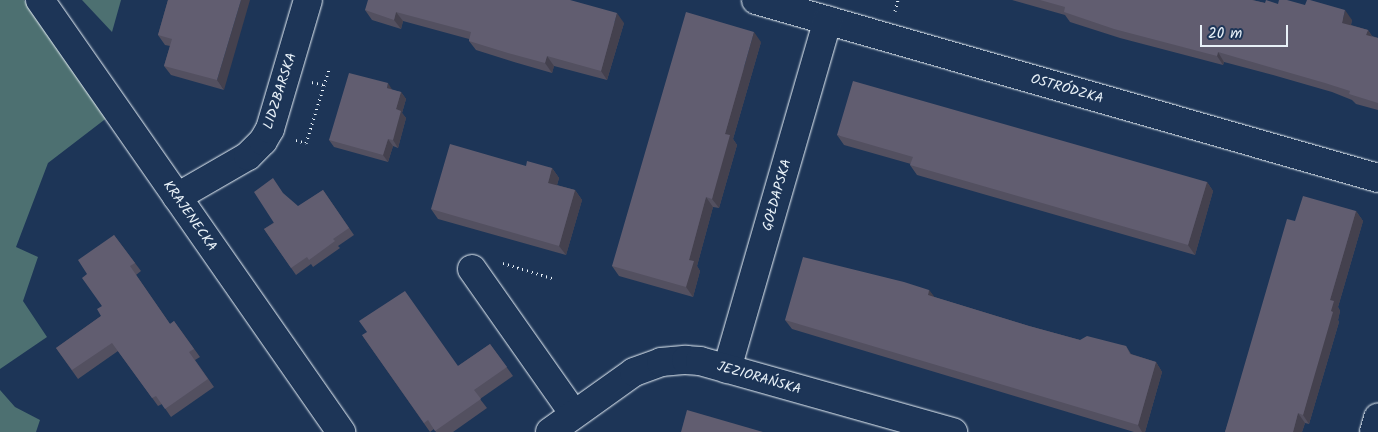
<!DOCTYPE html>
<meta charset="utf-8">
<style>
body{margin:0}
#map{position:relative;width:1378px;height:432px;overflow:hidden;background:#1d3557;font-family:Kalam,sans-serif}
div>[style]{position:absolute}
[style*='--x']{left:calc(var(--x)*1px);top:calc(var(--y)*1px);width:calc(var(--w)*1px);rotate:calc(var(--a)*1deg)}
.green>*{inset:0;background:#4d7071}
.path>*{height:3px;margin-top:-1.5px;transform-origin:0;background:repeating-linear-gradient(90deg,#e8f1f8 0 1px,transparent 0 5px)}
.roads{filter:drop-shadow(0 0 1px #e8f1f8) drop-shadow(0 0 1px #e8f1f8)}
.minor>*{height:28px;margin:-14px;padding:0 14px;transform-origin:14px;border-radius:14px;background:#1d3557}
.wall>*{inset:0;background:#535060}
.shaded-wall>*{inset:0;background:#44414e}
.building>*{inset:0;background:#615d70}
span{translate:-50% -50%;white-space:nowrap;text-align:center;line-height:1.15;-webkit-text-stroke:4px #1d3557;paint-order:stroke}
.street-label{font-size:14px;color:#e8f1f8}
.scale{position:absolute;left:1200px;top:25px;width:88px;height:22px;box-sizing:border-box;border:2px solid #e8f1f8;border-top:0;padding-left:6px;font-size:15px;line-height:18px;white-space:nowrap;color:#e8f1f8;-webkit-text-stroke:4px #1d3557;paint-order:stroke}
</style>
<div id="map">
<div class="green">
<div style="clip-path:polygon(0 0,24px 0,108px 117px,48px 163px,16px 247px,38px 257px,23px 301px,47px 337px,0 369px)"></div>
<div style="clip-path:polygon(82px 0,121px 0,112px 32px)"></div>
<div style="clip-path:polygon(0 390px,15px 407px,40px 420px,36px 432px,0 432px)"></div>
</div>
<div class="path">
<div style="--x:895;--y:11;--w:11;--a:-75"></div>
<div style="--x:312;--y:82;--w:12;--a:14"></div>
<div style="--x:296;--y:140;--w:10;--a:17"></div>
<div style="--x:306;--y:143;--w:77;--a:-72.7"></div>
<div style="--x:503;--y:263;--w:54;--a:17.1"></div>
</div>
<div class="roads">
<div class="minor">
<div style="--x:40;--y:0;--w:527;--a:55.13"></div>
<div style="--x:756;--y:0;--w:647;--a:15.97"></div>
<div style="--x:177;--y:197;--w:82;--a:-30"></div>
<div style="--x:248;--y:156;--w:21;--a:-45"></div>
<div style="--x:263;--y:141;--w:14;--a:-60"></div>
<div style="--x:270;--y:129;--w:134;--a:-73.6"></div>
<div style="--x:472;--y:269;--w:177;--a:54.9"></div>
<div style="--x:727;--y:369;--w:363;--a:-73.9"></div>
<div style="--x:550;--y:432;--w:103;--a:-35.5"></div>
<div style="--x:634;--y:372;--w:29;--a:-20"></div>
<div style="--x:661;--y:362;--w:25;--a:-5"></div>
<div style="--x:686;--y:360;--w:14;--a:4"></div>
<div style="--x:700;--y:361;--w:263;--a:15.7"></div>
<div style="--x:1374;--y:432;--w:15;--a:-74"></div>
</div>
</div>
<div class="wall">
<div style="clip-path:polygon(168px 0,224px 90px,171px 75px,164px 66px,170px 46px,165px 45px,158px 35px)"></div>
<div style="clip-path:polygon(1012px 0,1252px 0,1265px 3px,1278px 4px,1352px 20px,1351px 25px,1368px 30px,1372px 36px,1378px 38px,1378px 110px,1356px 104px,1352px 100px,1332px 92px,1273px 75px,1224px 62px,1223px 65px,1120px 38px,1070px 22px,1065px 15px)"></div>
<div style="clip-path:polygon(365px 10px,624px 23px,607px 80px,554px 66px,552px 73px,514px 62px,476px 50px,469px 41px,469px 39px,403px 21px,401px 29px,372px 20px)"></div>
<div style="clip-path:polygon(761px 42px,733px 139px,737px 145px,719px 208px,713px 207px,697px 266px,700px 271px,693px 297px,619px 276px,612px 266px)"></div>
<div style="clip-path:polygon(392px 90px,401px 92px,406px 99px,402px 113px,406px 118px,398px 148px,393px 146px,388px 162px,334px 147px,329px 140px)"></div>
<div style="clip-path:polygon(837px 135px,1207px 182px,1213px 191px,1195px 255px,917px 175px,910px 165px,911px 164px,844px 145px)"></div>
<div style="clip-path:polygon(526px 166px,552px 168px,559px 178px,557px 185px,575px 190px,582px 200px,566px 255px,438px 219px,431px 209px)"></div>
<div style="clip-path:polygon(323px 190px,354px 235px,338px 246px,340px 248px,313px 267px,311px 264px,296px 275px,264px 229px)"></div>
<div style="clip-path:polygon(1356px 211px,1363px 221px,1338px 307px,1340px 311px,1338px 320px,1339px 322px,1309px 424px,1305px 423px,1302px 432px,1225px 432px,1295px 221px)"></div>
<div style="clip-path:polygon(114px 235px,141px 271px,136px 275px,170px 324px,174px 321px,200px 357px,195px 360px,214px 387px,171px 417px,162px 404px,158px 406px,118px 351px,78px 379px,56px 348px,101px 316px,102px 306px,87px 274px)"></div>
<div style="clip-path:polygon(929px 290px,934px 297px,1029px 326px,1080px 340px,1126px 346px,1131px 354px,1156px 362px,1162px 372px,1145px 432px,1134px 432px,792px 329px,785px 320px)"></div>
<div style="clip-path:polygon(362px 335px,458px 366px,490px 344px,513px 376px,480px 399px,487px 408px,453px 432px,436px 432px,434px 429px,430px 432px)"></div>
</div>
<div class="shaded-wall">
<div style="clip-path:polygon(241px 0,250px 0,224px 90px,217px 80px)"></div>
<div style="clip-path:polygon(1345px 10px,1352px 20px,1349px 32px,1342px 23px)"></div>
<div style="clip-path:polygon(396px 12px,403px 21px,401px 29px,394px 20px)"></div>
<div style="clip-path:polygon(617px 13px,624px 23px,607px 80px,601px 71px)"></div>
<div style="clip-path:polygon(1368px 30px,1374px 40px,1366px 35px)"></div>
<div style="clip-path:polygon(754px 32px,761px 42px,733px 139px,737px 145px,719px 208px,712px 199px,725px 134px)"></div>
<div style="clip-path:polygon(1218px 52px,1224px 62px,1223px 65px,1217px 56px)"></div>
<div style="clip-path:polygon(547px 56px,554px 66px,552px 73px,545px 63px)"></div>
<div style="clip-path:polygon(388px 83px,393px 91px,387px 88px)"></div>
<div style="clip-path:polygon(401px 92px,406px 99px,402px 113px,406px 118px,398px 148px,393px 140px,396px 109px)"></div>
<div style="clip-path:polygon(388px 139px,393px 146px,388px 162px,383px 155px)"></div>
<div style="clip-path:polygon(552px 168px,559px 178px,555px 192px,548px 183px)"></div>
<div style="clip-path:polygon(1207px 182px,1213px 191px,1195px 255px,1188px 245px)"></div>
<div style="clip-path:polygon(575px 190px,582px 200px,566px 255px,559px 246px)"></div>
<div style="clip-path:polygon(706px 197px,713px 207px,697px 266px,700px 271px,693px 297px,686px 287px,689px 260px)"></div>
<div style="clip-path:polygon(1356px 211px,1363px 221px,1338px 307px,1340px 311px,1338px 320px,1339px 322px,1309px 424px,1303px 415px,1331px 311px,1330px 300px)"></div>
<div style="clip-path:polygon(929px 290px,936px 299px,928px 295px)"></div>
<div style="clip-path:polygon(1156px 362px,1162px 372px,1145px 432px,1142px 432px,1138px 425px)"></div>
<div style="clip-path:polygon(1298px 413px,1305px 423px,1302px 432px,1293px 432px)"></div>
</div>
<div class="building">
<div style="clip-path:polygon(168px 0,241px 0,217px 80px,164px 66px,172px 39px,158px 35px)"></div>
<div style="clip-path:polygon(368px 0,570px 0,617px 13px,601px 71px,547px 56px,545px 63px,508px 53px,469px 41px,471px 32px,396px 12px,394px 20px,365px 10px)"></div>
<div style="clip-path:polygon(1040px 0,1252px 0,1265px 3px,1266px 0,1278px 4px,1279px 0,1287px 0,1305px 5px,1307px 0,1310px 0,1345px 10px,1342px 23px,1368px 30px,1366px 35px,1378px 38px,1378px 103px,1349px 94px,1350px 91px,1325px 83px,1266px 66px,1218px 52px,1217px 56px,1114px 29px,1064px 12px,1065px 7px)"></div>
<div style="clip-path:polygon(686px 12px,754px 32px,725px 134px,730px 135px,712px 199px,706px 197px,689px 260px,694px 261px,686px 287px,612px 266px)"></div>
<div style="clip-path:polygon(349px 73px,388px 83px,387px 88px,401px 92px,396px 109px,401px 111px,393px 140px,388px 139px,383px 155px,329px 140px)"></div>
<div style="clip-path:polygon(853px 81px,1207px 182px,1188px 245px,910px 165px,913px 157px,837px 135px)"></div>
<div style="clip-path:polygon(450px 144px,526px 166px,527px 161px,552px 168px,548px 183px,575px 190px,559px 246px,431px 209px)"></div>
<div style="clip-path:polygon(273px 178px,283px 193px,298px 206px,323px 190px,349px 228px,333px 239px,335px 241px,309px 260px,307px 257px,291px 268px,264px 229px,274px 223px,254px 192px)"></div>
<div style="clip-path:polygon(1303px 196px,1356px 211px,1330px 300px,1334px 301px,1331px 311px,1333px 312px,1303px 415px,1298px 413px,1293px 432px,1225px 432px,1287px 219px,1295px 221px)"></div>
<div style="clip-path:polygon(114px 235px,135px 263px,130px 266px,170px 324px,174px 321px,194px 349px,189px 352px,208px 379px,165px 409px,156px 396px,152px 398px,112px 343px,72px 370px,56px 348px,101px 316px,97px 309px,102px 306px,82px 278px,87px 274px,78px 260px)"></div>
<div style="clip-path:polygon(803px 257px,904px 282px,929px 290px,928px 295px,1029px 326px,1080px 340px,1087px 336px,1126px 346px,1130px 354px,1156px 362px,1138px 425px,785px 320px)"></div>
<div style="clip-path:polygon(405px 291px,458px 366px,490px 344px,507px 367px,474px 390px,481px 399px,435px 431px,428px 420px,424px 423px,362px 335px,367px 332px,359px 321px)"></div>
<div style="clip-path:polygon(687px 410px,763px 432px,681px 432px)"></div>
</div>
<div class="street-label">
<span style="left:1067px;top:89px;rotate:16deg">OSTRÓDZKA</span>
<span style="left:280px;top:91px;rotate:-72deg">LIDZBARSKA</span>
<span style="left:777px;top:195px;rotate:-74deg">GOŁDAPSKA</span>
<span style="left:190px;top:216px;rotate:55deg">KRAJENECKA</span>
<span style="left:759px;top:378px;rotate:16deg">JEZIORAŃSKA</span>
</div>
<div class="scale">20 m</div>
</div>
